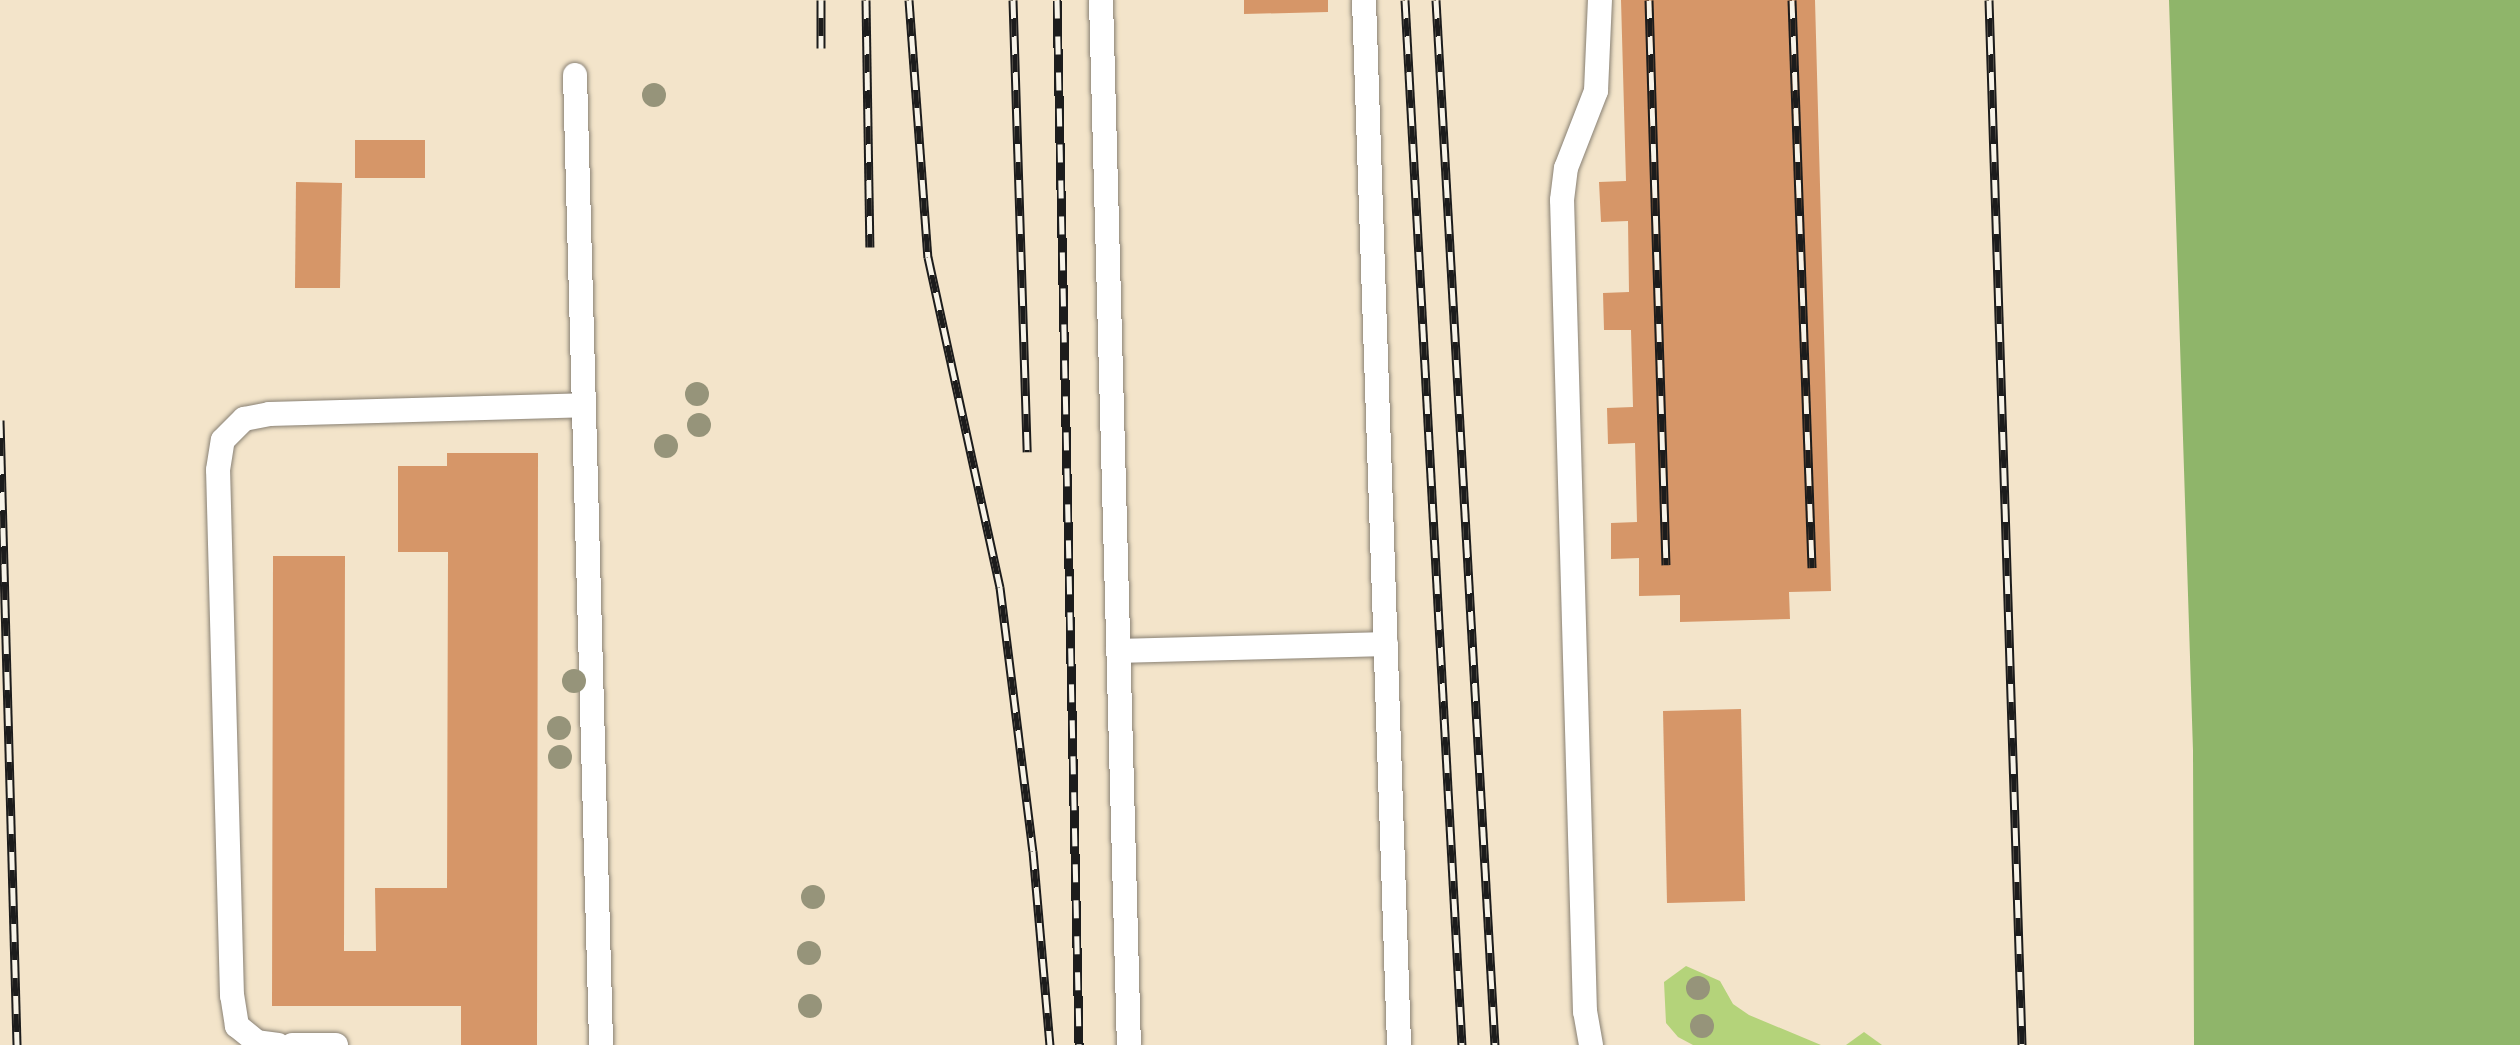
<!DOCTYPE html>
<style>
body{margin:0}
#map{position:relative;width:2520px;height:1045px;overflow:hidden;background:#f3e4ca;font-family:"Playpen Sans",sans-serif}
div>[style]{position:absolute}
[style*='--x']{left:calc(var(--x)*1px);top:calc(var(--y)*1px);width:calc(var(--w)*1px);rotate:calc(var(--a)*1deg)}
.green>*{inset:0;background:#b4d37a}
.forest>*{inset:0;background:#8fb56a}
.building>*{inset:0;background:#d69668}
.roads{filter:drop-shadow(0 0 2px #888073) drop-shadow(0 0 2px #888073)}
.service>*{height:24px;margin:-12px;padding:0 12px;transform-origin:12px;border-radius:12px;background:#fff}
.rail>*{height:9px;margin-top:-4.5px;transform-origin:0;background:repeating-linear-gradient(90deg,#f7f3e8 0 18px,#1c1c1c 0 36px);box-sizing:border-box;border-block:2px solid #1c1c1c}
.trees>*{width:24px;height:24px;margin:-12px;border-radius:50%;background:#96947a}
span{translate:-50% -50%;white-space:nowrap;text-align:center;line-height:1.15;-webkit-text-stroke:7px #f7f3e8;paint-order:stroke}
</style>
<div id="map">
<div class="green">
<div style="clip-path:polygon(1686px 966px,1720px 981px,1733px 1004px,1749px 1015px,1821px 1045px,1693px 1045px,1678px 1037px,1666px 1023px,1664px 982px)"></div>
<div style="clip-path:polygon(1864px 1032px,1882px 1045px,1846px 1045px)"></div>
</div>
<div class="forest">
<div style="clip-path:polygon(2169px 0,2520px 0,2520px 1045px,2194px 1045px,2193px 751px)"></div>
</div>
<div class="building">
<div style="clip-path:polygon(1244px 0,1328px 0,1328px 12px,1244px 14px)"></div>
<div style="clip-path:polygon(1621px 0,1815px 0,1831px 591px,1789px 592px,1790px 619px,1680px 622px,1680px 595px,1639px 596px,1639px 558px,1611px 559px,1611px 523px,1637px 522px,1635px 443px,1608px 444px,1607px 408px,1633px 407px,1631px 330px,1604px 330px,1603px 293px,1629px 292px,1628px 221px,1601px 222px,1599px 182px,1626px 181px)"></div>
<div style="clip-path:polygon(355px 140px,425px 140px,425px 178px,355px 178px)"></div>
<div style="clip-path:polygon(296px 182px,342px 183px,340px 288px,295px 288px)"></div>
<div style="clip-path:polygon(447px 453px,538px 453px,537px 1045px,461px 1045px,461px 1006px,272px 1006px,273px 556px,345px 556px,344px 951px,376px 951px,375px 888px,447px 888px,448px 552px,398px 552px,398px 466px,447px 466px)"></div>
<div style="clip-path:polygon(1741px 709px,1745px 901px,1667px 903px,1663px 711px)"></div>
</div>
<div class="roads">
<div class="service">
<div style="--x:1101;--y:0;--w:1045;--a:88.47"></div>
<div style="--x:1364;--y:0;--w:1046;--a:88.08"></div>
<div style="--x:575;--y:75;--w:970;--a:88.46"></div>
<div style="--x:1118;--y:651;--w:268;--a:-1.5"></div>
<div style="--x:278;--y:1045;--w:21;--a:-172"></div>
<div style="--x:257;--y:1042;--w:26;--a:-141"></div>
<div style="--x:237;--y:1026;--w:30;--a:-99"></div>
<div style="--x:232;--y:996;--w:526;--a:-91.52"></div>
<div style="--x:218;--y:470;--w:30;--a:-81"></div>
<div style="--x:223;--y:440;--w:30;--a:-45"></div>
<div style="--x:244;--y:419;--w:25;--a:-11"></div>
<div style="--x:269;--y:414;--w:315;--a:-1.6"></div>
<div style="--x:292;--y:1045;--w:44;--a:0"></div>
<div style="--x:1591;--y:1045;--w:34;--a:-100"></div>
<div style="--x:1585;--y:1012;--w:812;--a:-91.62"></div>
<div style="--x:1562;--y:200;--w:32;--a:-83"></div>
<div style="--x:1566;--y:168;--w:83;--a:-68.7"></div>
<div style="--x:1596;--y:91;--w:91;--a:-87.5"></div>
</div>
</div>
<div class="rail">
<div style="--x:821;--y:0;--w:48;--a:90"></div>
<div style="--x:866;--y:0;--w:247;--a:89.1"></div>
<div style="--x:909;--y:0;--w:258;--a:85.8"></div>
<div style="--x:928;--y:257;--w:338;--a:77.7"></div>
<div style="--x:1000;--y:587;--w:266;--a:82.9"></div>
<div style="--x:1033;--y:851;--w:195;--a:85"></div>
<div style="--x:1013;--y:0;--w:452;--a:88.2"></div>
<div style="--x:1057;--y:0;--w:1045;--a:88.79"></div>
<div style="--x:1405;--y:0;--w:1047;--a:86.88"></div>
<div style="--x:1436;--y:0;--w:1047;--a:86.77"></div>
<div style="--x:1649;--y:0;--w:565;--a:88.28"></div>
<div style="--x:1792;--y:0;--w:568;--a:87.98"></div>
<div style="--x:1989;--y:0;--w:1046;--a:88.19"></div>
<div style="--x:0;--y:420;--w:625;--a:88.44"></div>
</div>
<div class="trees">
<div style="left:654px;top:95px"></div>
<div style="left:697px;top:394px"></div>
<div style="left:699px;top:425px"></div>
<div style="left:666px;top:446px"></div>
<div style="left:574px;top:681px"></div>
<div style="left:559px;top:728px"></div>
<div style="left:560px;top:757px"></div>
<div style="left:813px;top:897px"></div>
<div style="left:809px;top:953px"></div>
<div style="left:1698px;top:988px"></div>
<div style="left:810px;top:1006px"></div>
<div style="left:1702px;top:1026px"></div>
</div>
</div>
